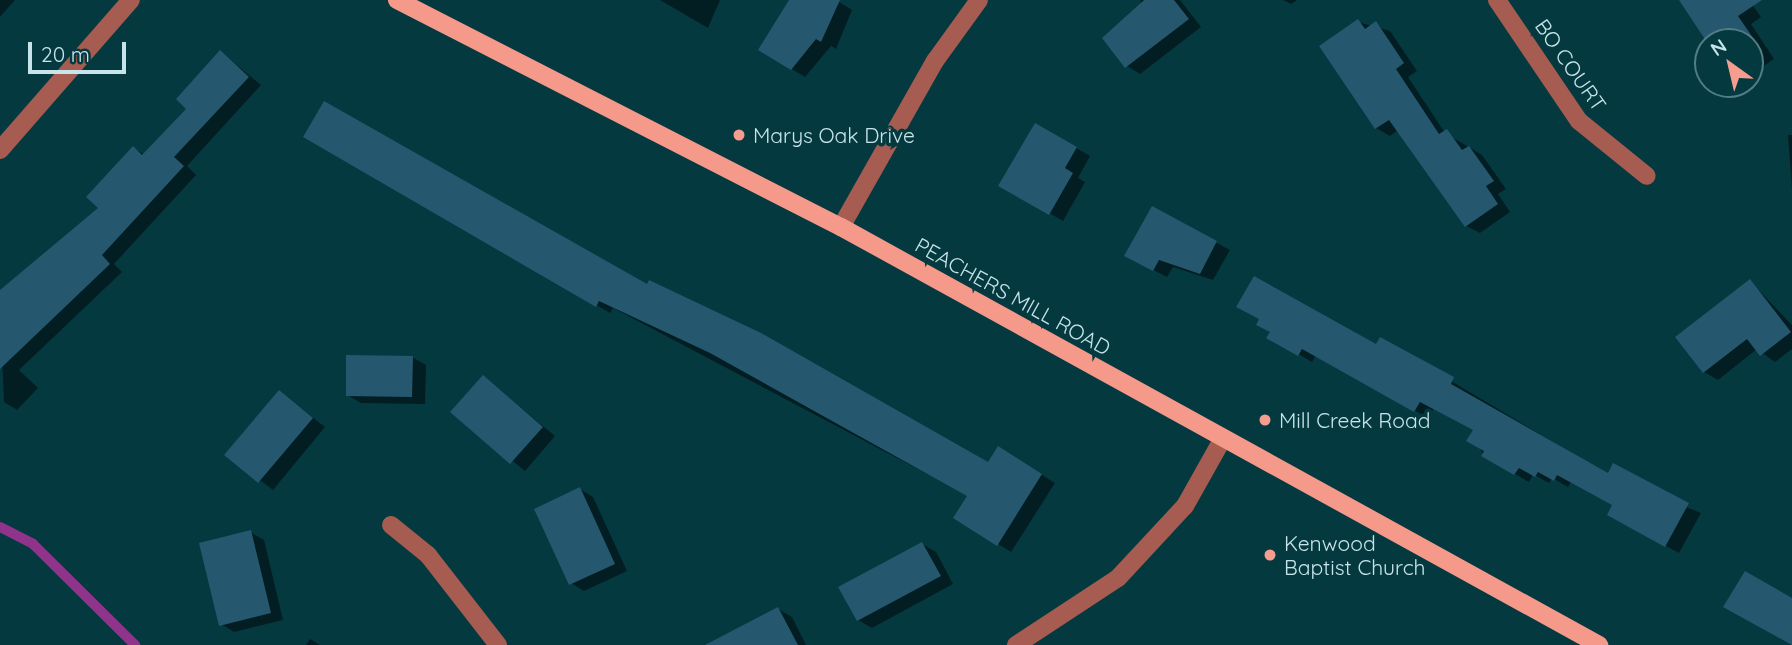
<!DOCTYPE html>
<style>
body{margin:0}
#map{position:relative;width:1792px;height:645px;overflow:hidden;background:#053940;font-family:Quicksand,sans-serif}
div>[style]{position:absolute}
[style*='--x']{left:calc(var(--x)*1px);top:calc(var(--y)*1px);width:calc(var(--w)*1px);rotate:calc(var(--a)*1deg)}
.shadow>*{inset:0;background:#0007}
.stream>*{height:10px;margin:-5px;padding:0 5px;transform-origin:5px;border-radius:5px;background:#90348b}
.building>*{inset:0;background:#25576e}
.minor>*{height:18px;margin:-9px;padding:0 9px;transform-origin:9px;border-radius:9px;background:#a65c50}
.major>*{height:18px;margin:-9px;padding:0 9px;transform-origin:9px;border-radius:9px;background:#f5998a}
.dots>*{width:19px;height:19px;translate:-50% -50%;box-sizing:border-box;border:4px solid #053940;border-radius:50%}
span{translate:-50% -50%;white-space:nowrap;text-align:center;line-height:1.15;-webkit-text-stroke:7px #053940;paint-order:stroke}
.street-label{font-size:21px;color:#c6e4e9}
.poi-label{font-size:21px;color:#c6e4e9}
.left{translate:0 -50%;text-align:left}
.north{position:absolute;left:1694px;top:28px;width:70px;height:70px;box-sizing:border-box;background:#053940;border:2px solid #527d84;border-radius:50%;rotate:326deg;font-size:19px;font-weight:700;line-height:28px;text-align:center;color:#c6e4e9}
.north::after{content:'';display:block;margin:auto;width:24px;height:32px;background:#f59d8e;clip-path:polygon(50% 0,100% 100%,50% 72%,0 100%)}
.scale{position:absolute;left:28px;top:42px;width:98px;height:32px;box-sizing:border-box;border:4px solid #c6e4e9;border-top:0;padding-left:9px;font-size:21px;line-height:24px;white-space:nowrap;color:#c6e4e9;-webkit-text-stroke:5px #053940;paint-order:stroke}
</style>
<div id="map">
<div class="shadow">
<div style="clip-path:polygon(0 0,15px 0,0 17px)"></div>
<div style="clip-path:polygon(660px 0,720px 0,708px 28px)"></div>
<div style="clip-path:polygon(791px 0,836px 0,852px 10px,836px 49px,831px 46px,805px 77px,760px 50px)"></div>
<div style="clip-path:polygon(1141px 0,1180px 0,1201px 27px,1140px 74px,1127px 66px)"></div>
<div style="clip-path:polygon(1283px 0,1297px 0,1291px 4px)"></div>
<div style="clip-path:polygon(1681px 0,1749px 0,1761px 17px,1751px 24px,1774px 59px,1750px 75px,1750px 42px)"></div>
<div style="clip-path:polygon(1358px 22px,1390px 31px,1417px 71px,1408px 77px,1445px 133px,1482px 155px,1506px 189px,1498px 194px,1510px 212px,1480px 233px,1466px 226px,1398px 130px,1390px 136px,1376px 128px)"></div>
<div style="clip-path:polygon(221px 52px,261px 85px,187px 166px,196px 175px,114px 264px,122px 272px,19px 370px,38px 388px,17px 410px,4px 402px,0 312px,101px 208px,133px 148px,145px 155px,189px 109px)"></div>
<div style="clip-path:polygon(1036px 125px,1090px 156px,1078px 178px,1085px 182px,1063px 221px,1001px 185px)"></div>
<div style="clip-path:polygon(1788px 135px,1792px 135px,1792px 189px)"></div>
<div style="clip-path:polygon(306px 136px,647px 287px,989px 465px,1012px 456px,1055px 483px,1011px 552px,998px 544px,969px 496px,613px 308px,610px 313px)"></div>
<div style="clip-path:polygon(1152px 208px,1230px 250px,1213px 280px,1173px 267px,1167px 277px,1140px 263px)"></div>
<div style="clip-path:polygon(1750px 281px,1792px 325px,1792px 349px,1775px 362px,1757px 349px,1718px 380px,1704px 372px)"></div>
<div style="clip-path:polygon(1269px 337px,1377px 346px,1381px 339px,1608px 475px,1701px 513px,1679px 553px,1609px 515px,1614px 505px,1571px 482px,1568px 487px,1552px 478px,1549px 483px,1533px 474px,1529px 482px,1483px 456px,1475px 430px,1434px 408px,1428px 418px,1316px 355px,1312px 362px)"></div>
<div style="clip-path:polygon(412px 357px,426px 365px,425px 404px,361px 403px,347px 395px)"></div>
<div style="clip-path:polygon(483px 377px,555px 436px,525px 471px,453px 412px)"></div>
<div style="clip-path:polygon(280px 392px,325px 427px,273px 490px,227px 455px)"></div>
<div style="clip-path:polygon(580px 489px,593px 497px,627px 571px,584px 591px,571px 583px)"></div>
<div style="clip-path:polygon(250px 532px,264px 540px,283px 620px,234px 632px,221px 624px)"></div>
<div style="clip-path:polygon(922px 544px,936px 552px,953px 584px,872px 628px,858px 620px)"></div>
<div style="clip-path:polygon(778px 609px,792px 617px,806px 645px,730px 645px)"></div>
<div style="clip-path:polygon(310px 639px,320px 645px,306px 645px)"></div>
</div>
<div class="stream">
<div style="--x:0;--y:527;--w:37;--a:27"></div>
<div style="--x:33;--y:544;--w:144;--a:44.7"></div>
</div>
<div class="building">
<div style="clip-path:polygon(789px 0,840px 0,821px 42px,816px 39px,791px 70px,758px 50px)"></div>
<div style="clip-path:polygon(1144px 0,1174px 0,1189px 19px,1125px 68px,1102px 38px)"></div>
<div style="clip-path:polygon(1679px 0,1762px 0,1738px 16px,1762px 51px,1750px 59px,1750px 42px,1708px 44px)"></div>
<div style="clip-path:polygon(1358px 19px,1365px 29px,1376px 21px,1404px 63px,1396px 69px,1439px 134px,1447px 129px,1462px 150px,1469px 146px,1494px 181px,1486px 186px,1498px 204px,1465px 227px,1389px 120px,1375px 129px,1319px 46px)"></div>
<div style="clip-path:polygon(220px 50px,249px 77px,174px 157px,184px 166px,102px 255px,110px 264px,0 369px,0 290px,98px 208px,86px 197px,133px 146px,142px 155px,186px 109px,176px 99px)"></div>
<div style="clip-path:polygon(324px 101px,647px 284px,649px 280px,761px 333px,988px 462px,998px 446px,1042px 474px,997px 546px,953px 518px,967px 496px,710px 353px,599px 301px,596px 307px,303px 137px)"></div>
<div style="clip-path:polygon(1035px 123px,1077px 147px,1065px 168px,1073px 173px,1049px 215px,998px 186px)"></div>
<div style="clip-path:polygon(1152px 206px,1217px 241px,1200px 274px,1159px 260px,1153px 271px,1124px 256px)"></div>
<div style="clip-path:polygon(1254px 276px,1376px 344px,1380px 337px,1454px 377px,1451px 384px,1608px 473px,1613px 463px,1689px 503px,1665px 547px,1607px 515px,1612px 505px,1557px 475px,1554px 481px,1538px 472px,1535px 477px,1519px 468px,1514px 475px,1481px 456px,1484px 451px,1466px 441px,1473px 430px,1420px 402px,1414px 412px,1302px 349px,1298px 356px,1266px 338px,1270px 332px,1256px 325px,1259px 319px,1236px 307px)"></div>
<div style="clip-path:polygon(1750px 279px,1791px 332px,1760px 356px,1747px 339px,1703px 373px,1675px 337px)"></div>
<div style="clip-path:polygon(346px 355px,413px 356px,412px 397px,346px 396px)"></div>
<div style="clip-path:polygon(483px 375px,543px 427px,510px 464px,450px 412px)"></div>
<div style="clip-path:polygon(279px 390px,313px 418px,258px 483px,224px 455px)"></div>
<div style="clip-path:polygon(580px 487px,615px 564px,569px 585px,534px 509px)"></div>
<div style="clip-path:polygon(251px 530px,271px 613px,219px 626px,199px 543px)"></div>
<div style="clip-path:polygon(922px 542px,941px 576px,857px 621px,838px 587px)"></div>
<div style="clip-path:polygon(1745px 571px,1792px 598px,1792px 645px,1723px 607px)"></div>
<div style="clip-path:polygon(778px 607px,798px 645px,705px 645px)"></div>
</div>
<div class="minor">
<div style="--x:1497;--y:0;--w:146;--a:55.9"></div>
<div style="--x:1579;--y:121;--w:87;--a:39"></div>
<div style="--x:0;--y:150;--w:199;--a:-48.9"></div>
<div style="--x:841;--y:227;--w:191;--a:-60.5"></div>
<div style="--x:935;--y:61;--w:75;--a:-54.2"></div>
<div style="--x:391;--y:525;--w:48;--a:39"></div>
<div style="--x:428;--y:555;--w:114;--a:52.1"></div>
<div style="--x:1016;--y:645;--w:122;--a:-33.3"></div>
<div style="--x:1118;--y:578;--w:98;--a:-47.1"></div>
<div style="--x:1185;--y:506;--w:76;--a:-60.7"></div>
</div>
<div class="major">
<div style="--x:397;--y:0;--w:499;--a:27.1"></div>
<div style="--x:841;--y:227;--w:866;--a:28.87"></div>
</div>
<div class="dots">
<div style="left:739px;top:135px;background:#f59d8e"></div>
<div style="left:1265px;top:420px;background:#f59d8e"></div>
<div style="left:1270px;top:555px;background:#f59d8e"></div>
</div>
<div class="street-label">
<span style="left:1571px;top:65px;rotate:55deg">BO COURT</span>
<span style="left:1013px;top:296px;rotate:29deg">PEACHERS MILL ROAD</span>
</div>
<div class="poi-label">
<span class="left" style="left:753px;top:135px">Marys Oak Drive</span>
<span class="left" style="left:1279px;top:420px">Mill Creek Road</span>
<span class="left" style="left:1284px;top:555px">Kenwood<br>Baptist Church</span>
</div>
<div class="north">N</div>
<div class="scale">20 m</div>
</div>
